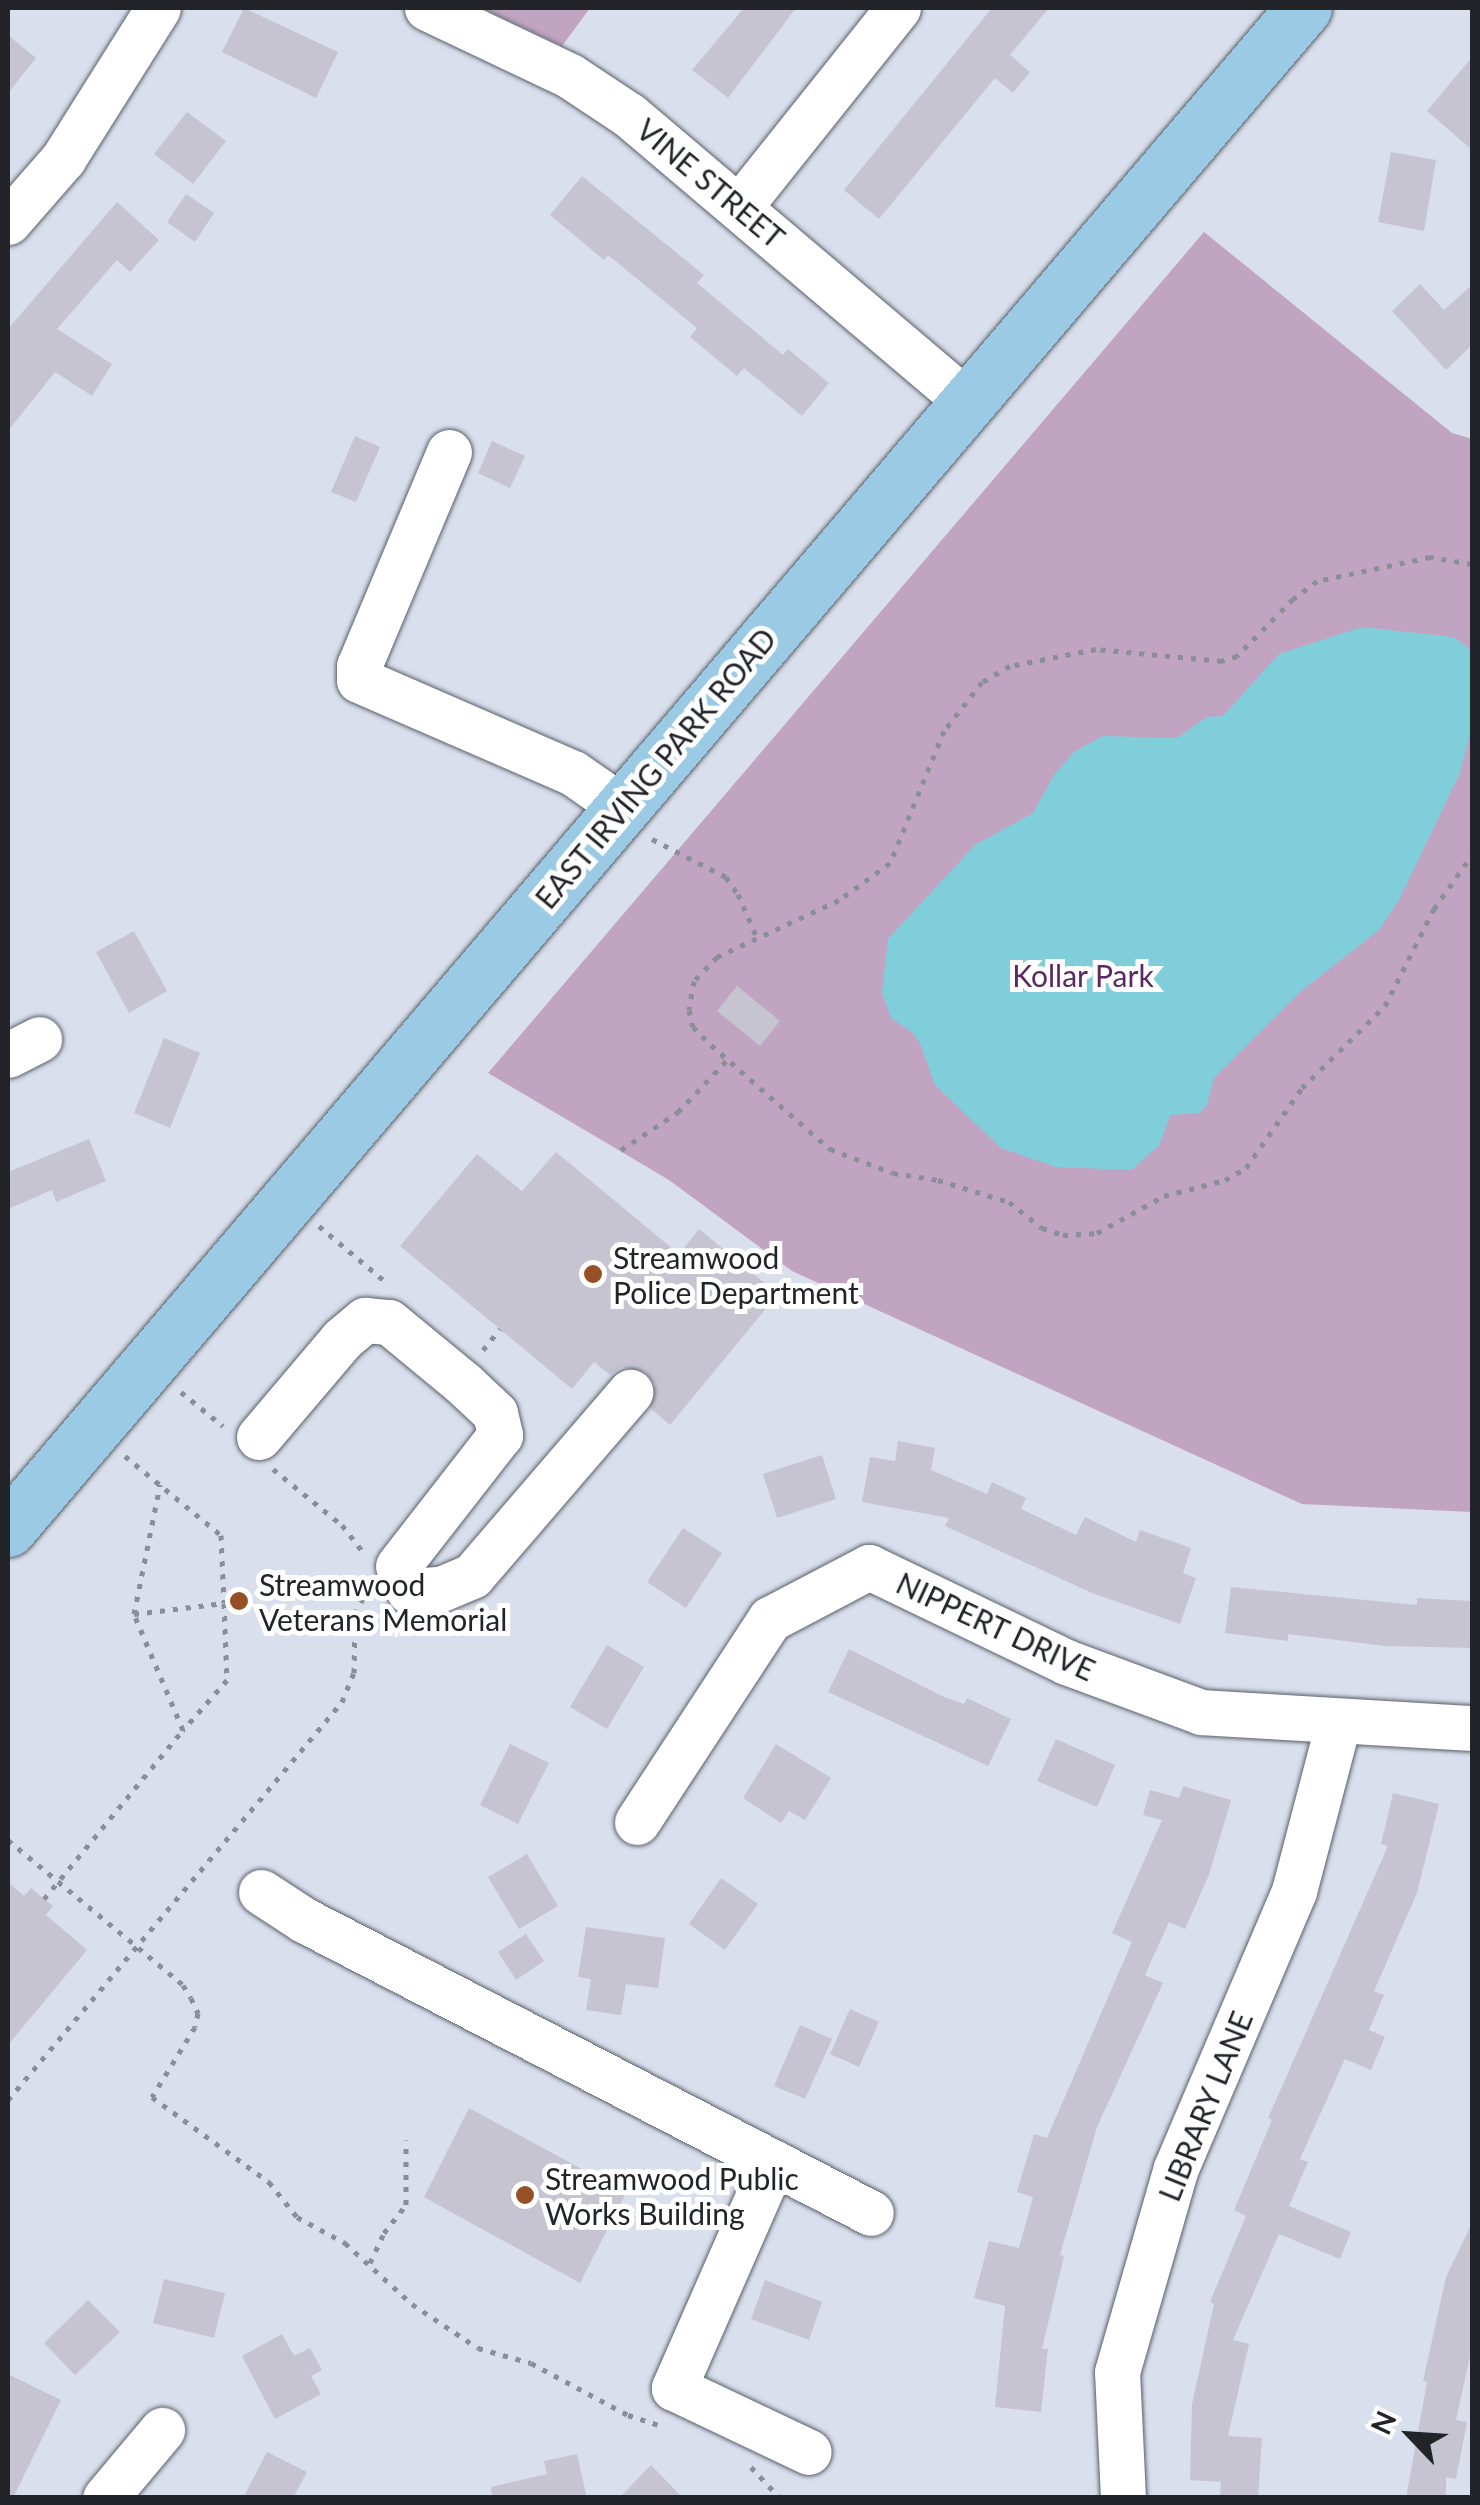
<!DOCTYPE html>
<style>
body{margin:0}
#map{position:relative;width:1480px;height:2505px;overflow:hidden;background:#d9dfec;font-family:Lato,sans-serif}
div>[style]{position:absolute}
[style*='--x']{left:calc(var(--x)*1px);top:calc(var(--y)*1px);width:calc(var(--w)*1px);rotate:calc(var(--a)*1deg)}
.green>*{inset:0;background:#c0a4c2}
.water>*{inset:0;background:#80ceda}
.building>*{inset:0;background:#c7c4d2}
.path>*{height:5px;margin-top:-2.5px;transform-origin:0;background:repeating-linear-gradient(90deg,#898e97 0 5px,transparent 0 13px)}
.roads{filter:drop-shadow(0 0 2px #5a5f6a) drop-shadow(0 0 2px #5a5f6a)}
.minor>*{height:45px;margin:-22.5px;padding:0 22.5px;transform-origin:22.5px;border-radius:22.5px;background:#fff}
.major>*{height:55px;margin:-27.5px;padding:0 27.5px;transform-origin:27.5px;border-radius:27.5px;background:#9bcae5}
.dots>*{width:28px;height:28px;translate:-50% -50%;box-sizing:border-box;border:5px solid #fff;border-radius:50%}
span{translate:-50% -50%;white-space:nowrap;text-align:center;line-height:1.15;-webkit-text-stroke:10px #fff;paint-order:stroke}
.street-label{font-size:30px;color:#222429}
.park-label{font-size:30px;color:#5b2861}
.poi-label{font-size:30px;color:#222429}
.left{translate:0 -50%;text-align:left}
.frame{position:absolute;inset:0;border:10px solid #222429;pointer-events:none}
.north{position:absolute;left:1360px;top:2385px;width:100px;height:100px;-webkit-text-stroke:8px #fff;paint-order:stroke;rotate:295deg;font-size:28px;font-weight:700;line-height:40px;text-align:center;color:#222429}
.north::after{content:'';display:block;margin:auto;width:35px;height:45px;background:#222429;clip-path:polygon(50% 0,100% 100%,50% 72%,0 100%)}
</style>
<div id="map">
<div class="green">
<div style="clip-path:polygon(482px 8px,590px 8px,562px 46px)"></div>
<div style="clip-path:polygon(1204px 232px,1452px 433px,1472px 439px,1472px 1512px,1302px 1504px,792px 1271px,669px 1180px,488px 1073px)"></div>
</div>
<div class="water">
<div style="clip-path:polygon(1362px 627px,1454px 637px,1472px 651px,1472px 727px,1459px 775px,1399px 900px,1379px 930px,1300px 992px,1214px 1078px,1207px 1105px,1199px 1113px,1170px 1115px,1160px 1144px,1132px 1170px,1056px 1167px,1001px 1148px,935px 1085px,920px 1043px,912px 1032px,891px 1018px,882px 993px,888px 939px,975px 845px,1033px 813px,1054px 775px,1074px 752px,1103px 736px,1177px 738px,1207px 717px,1223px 716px,1279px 654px)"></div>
</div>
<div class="building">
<div style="clip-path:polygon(244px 8px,338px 52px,316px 98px,222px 52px)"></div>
<div style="clip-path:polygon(744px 8px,796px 8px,728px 98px,692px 70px)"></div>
<div style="clip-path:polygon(992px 8px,1049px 8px,1010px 55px,1030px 72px,1013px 93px,995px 78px,879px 219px,844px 190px)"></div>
<div style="clip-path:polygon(8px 35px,36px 58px,8px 93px)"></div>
<div style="clip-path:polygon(1472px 57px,1472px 150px,1427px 111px)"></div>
<div style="clip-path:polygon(187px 112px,226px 141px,193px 184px,154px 154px)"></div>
<div style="clip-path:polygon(1391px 152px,1436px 160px,1424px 231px,1378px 222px)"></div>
<div style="clip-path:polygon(582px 176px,704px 275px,697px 283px,783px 355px,788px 349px,829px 383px,802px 416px,744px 368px,737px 376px,690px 337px,697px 328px,608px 255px,604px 260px,550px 215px)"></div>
<div style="clip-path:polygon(186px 194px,214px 213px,195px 242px,167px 222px)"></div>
<div style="clip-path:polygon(117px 202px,159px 240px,130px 272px,117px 260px,57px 329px,112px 364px,92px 396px,55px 372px,8px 431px,8px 329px)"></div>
<div style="clip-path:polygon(1420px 284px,1444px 310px,1472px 285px,1472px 345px,1446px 370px,1392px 311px)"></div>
<div style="clip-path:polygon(355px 436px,380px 447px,356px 502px,331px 492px)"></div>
<div style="clip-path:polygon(492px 441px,525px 456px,510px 488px,478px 473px)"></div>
<div style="clip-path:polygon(134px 931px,167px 991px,129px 1013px,96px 952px)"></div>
<div style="clip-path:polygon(737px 986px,780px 1021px,760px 1046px,717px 1011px)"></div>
<div style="clip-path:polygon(164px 1038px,200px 1053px,170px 1128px,134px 1113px)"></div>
<div style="clip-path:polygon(89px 1139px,106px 1181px,56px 1202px,52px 1190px,8px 1209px,8px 1172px)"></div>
<div style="clip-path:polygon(556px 1152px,679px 1254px,699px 1229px,778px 1294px,670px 1425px,650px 1408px,655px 1384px,646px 1372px,622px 1367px,610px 1375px,594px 1362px,572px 1389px,400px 1246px,477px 1154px,522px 1191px)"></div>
<div style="clip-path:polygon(898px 1441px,935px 1448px,931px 1470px,987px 1494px,992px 1482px,1026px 1498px,1021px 1509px,1076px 1535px,1085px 1517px,1136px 1542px,1140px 1530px,1191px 1548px,1183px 1573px,1196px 1578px,1180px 1624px,1092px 1593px,945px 1526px,949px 1518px,862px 1502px,870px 1457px,895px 1461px)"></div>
<div style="clip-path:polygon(822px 1455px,836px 1499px,777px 1518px,763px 1474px)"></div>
<div style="clip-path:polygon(683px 1528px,722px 1553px,686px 1608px,647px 1582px)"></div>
<div style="clip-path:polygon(1231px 1587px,1417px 1605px,1417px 1598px,1472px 1601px,1472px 1648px,1385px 1646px,1288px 1634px,1288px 1641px,1225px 1633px)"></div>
<div style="clip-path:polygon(607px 1645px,644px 1667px,607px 1729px,570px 1707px)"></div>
<div style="clip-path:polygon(849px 1649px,944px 1697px,964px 1704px,967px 1698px,1011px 1719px,988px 1766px,828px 1692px)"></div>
<div style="clip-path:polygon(1056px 1739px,1115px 1765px,1097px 1807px,1037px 1781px)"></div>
<div style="clip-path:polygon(510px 1744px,549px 1763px,518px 1824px,480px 1805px)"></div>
<div style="clip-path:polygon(776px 1744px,831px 1778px,805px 1820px,789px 1811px,781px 1823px,743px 1798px)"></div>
<div style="clip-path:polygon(1183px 1786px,1231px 1800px,1209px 1875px,1185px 1929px,1169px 1922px,1145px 1975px,1163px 1983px,1097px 2127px,1060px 2255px,1064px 2256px,1042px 2349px,1048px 2349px,1041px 2412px,995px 2407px,1005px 2306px,974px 2298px,989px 2241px,1019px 2248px,1033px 2197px,1017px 2192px,1034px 2134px,1047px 2138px,1132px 1942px,1112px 1933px,1162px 1820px,1143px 1815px,1150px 1790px,1179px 1798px)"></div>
<div style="clip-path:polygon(1393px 1793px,1439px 1804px,1417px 1893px,1374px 1991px,1384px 1995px,1369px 2030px,1385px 2037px,1371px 2070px,1345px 2059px,1300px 2159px,1308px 2162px,1289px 2206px,1351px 2232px,1340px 2259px,1279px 2234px,1233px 2340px,1249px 2344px,1228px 2436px,1262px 2438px,1258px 2498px,1220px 2498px,1221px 2482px,1190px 2480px,1192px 2404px,1214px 2304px,1210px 2302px,1246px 2216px,1234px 2210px,1272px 2120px,1268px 2118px,1388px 1846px,1381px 1844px)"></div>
<div style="clip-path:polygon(527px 1854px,558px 1906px,519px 1929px,488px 1877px)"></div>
<div style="clip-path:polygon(721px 1878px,758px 1904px,725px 1950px,689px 1924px)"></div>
<div style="clip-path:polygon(8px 1882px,24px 1896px,31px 1888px,44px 1899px,53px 1906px,46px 1915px,87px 1950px,8px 2045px)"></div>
<div style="clip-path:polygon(586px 1927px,665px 1938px,658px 1988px,626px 1984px,621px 2015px,586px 2010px,591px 1979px,578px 1977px)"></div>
<div style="clip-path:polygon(526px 1934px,544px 1961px,516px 1980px,498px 1952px)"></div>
<div style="clip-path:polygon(850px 2009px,879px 2022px,859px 2067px,830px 2054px)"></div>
<div style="clip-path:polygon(800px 2025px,832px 2039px,805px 2099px,774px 2086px)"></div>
<div style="clip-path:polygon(469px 2108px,626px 2193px,580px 2283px,424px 2197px)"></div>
<div style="clip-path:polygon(1472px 2223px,1472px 2347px,1456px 2420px,1467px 2422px,1456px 2479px,1446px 2477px,1446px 2498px,1406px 2498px,1427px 2382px,1423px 2381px,1446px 2277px)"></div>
<div style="clip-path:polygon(164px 2279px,225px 2293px,214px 2338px,153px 2323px)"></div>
<div style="clip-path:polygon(765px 2280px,822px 2302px,809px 2340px,751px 2319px)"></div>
<div style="clip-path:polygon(88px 2300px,120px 2332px,75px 2375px,44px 2343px)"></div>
<div style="clip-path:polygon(282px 2334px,294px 2356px,310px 2348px,322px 2370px,311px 2376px,321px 2394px,275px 2419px,242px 2356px)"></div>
<div style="clip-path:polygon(8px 2374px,61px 2400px,13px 2498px,8px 2498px)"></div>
<div style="clip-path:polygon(267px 2452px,307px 2472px,293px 2498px,243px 2498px)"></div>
<div style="clip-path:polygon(577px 2454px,587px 2498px,492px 2498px,491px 2487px,547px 2474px,544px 2461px)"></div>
<div style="clip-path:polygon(651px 2465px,683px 2498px,619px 2498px)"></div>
</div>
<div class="path">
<div style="--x:1472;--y:564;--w:43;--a:-170.5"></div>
<div style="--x:1430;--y:557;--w:116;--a:168"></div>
<div style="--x:1317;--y:581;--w:30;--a:143"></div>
<div style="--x:1293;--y:599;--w:80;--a:134.5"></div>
<div style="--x:1237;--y:656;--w:16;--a:162"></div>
<div style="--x:1222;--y:661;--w:127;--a:-174.6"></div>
<div style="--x:1096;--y:649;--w:88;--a:168.8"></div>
<div style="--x:1010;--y:666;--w:32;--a:150"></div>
<div style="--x:982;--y:682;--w:62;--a:127.8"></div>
<div style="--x:944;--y:731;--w:143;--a:112.2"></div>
<div style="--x:890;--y:863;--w:63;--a:144"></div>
<div style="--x:839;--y:900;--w:135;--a:155"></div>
<div style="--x:717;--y:957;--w:33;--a:134"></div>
<div style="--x:694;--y:981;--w:29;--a:100"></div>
<div style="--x:689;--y:1010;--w:17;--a:77"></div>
<div style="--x:693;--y:1027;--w:25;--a:45"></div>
<div style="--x:711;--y:1045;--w:158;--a:41.2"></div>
<div style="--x:830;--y:1149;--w:67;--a:20.9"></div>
<div style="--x:893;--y:1173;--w:46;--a:8.8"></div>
<div style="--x:938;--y:1180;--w:74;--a:17.2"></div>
<div style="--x:1009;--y:1202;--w:42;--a:38.2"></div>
<div style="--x:1042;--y:1228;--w:22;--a:18"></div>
<div style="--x:1063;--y:1235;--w:34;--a:-3"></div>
<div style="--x:1097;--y:1233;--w:77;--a:-28.9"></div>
<div style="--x:1164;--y:1196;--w:63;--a:-14.7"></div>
<div style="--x:1225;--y:1180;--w:24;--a:-30"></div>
<div style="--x:1246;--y:1168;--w:98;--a:-55"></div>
<div style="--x:1302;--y:1088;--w:117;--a:-44.7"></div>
<div style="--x:1385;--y:1006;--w:109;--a:-63.2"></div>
<div style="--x:1434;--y:909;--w:66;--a:-54.9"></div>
<div style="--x:652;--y:839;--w:83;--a:27.2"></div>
<div style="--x:726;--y:877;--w:21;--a:55"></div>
<div style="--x:738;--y:894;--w:48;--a:66.6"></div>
<div style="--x:621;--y:1150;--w:69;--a:-33.7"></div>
<div style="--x:678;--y:1112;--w:73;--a:-46.7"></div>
<div style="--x:319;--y:1226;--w:89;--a:40"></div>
<div style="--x:483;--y:1350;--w:27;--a:-51"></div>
<div style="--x:181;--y:1392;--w:54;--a:39"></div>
<div style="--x:125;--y:1456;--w:124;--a:39.5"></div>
<div style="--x:221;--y:1535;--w:68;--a:87.5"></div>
<div style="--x:273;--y:1469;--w:89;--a:39.1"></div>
<div style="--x:342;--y:1525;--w:36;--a:52"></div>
<div style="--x:134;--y:1614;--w:91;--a:-7"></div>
<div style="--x:224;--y:1603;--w:77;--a:87.8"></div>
<div style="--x:227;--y:1680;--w:67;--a:131.3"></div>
<div style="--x:8;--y:1840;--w:227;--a:39.6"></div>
<div style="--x:183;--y:1985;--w:15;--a:58"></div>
<div style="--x:191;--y:1998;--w:17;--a:65"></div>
<div style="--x:198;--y:2013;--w:14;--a:102"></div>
<div style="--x:195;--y:2027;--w:82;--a:121.6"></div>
<div style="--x:152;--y:2097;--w:145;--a:36"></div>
<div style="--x:269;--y:2182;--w:45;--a:51.3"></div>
<div style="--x:297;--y:2217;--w:55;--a:28.4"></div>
<div style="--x:345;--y:2243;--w:91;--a:42.3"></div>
<div style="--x:412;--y:2304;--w:79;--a:33.7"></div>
<div style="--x:478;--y:2348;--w:55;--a:15.8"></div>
<div style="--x:531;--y:2363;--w:110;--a:28.2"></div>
<div style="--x:628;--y:2415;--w:35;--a:18"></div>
<div style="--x:44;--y:1899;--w:219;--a:-50.6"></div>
<div style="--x:183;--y:1730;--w:126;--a:-112.9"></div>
<div style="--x:134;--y:1614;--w:132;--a:-78.6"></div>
<div style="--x:8;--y:2100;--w:520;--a:-50"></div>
<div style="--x:342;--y:1702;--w:31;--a:-68"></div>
<div style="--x:354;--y:1673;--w:59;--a:-89"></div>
<div style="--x:355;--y:1614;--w:31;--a:-63"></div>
<div style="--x:370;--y:2263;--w:33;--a:-65"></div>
<div style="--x:384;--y:2233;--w:36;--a:-52"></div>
<div style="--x:406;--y:2205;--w:65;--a:-90"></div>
<div style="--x:751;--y:2467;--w:42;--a:46.9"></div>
</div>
<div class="roads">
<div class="minor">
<div style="--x:427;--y:8;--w:158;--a:25.4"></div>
<div style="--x:570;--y:76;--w:71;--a:33.5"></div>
<div style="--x:629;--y:115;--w:443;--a:40.3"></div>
<div style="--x:740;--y:206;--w:253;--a:-51.4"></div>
<div style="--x:8;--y:222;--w:84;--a:-48.9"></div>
<div style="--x:63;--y:159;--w:178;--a:-57.8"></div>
<div style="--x:449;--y:452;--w:232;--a:112.8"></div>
<div style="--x:359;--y:666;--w:14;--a:90"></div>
<div style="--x:359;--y:680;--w:233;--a:23.5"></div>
<div style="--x:573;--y:773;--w:60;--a:34.8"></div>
<div style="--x:8;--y:1055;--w:35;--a:-27"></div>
<div style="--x:259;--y:1437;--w:128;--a:-49.7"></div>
<div style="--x:342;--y:1339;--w:30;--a:-40"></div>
<div style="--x:365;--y:1320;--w:24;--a:5"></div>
<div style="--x:389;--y:1322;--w:96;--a:39.5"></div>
<div style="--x:463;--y:1383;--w:44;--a:43.2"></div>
<div style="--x:495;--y:1413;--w:23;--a:77"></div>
<div style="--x:500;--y:1435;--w:166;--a:127.9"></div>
<div style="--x:409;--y:1591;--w:32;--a:-4"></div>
<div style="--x:441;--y:1589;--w:34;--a:-23"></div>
<div style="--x:472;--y:1576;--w:243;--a:-49.3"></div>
<div style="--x:637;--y:1822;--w:243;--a:-56.8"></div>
<div style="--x:770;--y:1619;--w:112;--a:-27.7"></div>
<div style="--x:869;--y:1567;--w:219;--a:25.7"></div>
<div style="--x:1066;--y:1662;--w:144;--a:20.3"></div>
<div style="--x:1201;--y:1712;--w:271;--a:3.4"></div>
<div style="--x:261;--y:1892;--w:51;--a:33.1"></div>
<div style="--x:304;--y:1920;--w:638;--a:27.33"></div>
<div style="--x:773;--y:2162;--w:247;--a:113.7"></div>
<div style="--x:674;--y:2388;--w:149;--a:25.4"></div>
<div style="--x:105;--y:2498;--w:89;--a:-50"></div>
<div style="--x:1123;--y:2498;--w:126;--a:-92.7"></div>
<div style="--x:1117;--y:2372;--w:212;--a:-73.9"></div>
<div style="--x:1176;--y:2168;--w:301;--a:-66.9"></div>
<div style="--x:1294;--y:1891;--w:174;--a:-75.3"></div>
</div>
<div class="major">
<div style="--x:8;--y:1529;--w:1998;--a:-49.57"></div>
</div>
</div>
<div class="dots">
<div style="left:593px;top:1274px;background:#955025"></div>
<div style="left:239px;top:1601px;background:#955025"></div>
<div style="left:525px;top:2195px;background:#955025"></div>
</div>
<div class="street-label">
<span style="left:711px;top:183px;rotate:40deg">VINE STREET</span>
<span style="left:655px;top:768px;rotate:-50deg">EAST IRVING PARK ROAD</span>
<span style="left:996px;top:1626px;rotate:25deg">NIPPERT DRIVE</span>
<span style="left:1205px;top:2106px;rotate:-68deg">LIBRARY LANE</span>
</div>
<div class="park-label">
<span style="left:1083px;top:975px">Kollar Park</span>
</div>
<div class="poi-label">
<span class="left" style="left:613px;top:1274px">Streamwood<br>Police Department</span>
<span class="left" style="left:259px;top:1601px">Streamwood<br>Veterans Memorial</span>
<span class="left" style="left:545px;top:2195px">Streamwood Public<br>Works Building</span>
</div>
<div class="frame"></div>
<div class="north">N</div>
</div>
